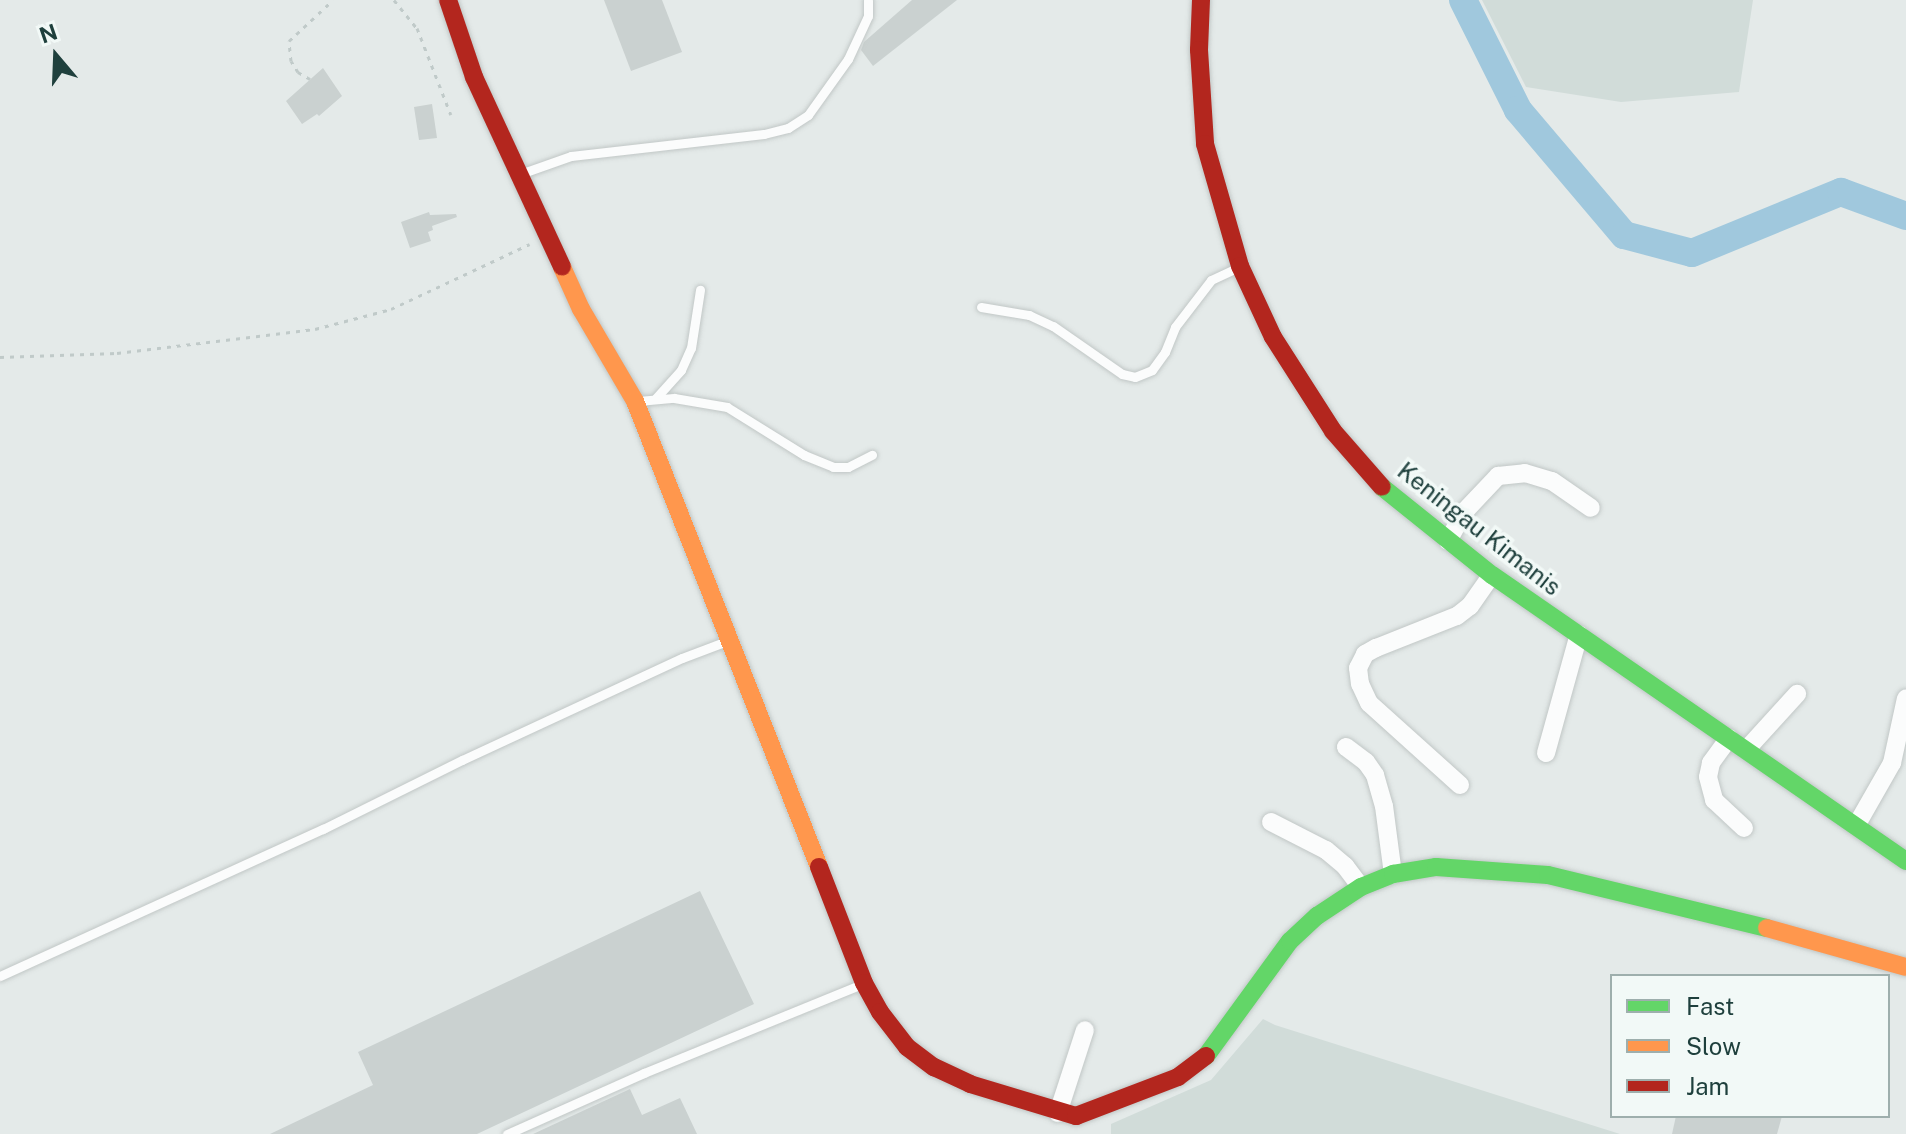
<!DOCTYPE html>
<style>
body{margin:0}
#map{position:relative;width:1906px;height:1134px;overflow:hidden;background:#e4eae9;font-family:"Public Sans",sans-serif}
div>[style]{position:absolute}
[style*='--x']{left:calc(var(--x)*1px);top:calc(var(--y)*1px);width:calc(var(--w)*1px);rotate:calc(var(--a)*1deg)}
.built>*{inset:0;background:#d1dcd9}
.river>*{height:28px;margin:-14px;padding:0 14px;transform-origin:14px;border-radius:14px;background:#a0c8dd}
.building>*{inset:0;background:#cad1d0}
.path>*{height:3px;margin-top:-1.5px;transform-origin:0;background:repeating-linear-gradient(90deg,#c0cac9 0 4px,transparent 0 10px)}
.roads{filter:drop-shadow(0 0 2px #c1c7c6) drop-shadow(0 0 2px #c1c7c6)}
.lane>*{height:9px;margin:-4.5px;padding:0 4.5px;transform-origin:4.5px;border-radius:4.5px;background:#fbfcfc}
.street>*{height:18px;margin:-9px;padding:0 9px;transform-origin:9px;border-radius:9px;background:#fbfcfc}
.fast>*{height:18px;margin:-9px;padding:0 9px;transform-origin:9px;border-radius:9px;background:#63d668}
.slow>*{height:18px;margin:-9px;padding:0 9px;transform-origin:9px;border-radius:9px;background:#ff974d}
.jam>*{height:18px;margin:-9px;padding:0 9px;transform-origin:9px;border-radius:9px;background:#b3261e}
span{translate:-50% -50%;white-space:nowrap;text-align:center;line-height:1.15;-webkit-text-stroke:7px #f2f9f7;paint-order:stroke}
.street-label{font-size:24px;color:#1f403d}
.legend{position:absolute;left:1610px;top:974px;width:280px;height:144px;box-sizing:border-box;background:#f2f9f7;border:2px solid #9eafad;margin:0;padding:10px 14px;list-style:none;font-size:24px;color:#1f403d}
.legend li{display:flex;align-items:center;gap:16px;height:40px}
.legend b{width:40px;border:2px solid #9eafad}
.north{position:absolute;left:16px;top:16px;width:80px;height:80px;-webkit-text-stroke:6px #f2f9f7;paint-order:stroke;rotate:341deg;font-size:22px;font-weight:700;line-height:32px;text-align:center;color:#1f403d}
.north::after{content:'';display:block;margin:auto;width:28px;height:36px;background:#1f403d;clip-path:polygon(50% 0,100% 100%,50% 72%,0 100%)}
</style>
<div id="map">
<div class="built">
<div style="clip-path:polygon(1482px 0,1753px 0,1739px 92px,1621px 102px,1526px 87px)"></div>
<div style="clip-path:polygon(1263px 1019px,1275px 1025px,1620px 1134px,1111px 1134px,1111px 1124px,1211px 1080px)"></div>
</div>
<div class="river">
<div style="--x:1463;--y:0;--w:123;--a:63.4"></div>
<div style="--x:1518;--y:110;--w:164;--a:49.7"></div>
<div style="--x:1624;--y:235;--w:70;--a:14.8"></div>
<div style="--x:1692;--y:253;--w:161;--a:-22.3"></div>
<div style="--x:1841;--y:192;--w:69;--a:20.3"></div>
</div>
<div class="building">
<div style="clip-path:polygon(604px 0,662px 0,682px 52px,631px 71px)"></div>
<div style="clip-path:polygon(912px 0,957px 0,873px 66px,861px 50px,864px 42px)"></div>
<div style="clip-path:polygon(323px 68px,342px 96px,319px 116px,317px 114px,302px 124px,286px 101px)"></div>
<div style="clip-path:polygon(432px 104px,437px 138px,419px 140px,414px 107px)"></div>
<div style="clip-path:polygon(429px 212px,430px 215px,456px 214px,457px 217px,432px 226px,433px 230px,428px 232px,431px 241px,410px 248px,401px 222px)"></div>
<div style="clip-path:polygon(700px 891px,754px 1004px,477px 1134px,270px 1134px,373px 1085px,358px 1052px)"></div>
<div style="clip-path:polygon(630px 1089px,642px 1115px,680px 1098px,697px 1134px,533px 1134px)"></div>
<div style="clip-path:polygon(1676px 1116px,1782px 1116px,1777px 1134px,1672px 1134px)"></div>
</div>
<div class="path">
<div style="--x:394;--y:0;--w:36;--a:51"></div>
<div style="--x:417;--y:28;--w:93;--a:68.7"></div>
<div style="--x:310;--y:79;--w:14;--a:-150"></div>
<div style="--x:298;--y:72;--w:13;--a:-122"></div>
<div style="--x:291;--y:61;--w:20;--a:-96"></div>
<div style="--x:289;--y:41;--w:60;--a:-43"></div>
<div style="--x:0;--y:357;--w:117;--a:-2"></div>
<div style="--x:117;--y:353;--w:199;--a:-6.9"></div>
<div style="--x:315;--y:329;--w:79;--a:-14.7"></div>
<div style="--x:391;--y:309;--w:153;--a:-25.1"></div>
</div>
<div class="roads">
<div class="lane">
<div style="--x:520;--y:174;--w:54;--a:-19.4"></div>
<div style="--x:571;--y:156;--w:194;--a:-6.5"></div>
<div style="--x:764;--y:134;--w:25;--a:-14"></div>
<div style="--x:788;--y:128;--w:24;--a:-33"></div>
<div style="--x:808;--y:115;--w:69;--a:-54.5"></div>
<div style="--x:848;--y:59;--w:47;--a:-65.1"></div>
<div style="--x:868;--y:16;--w:16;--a:-90"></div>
<div style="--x:981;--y:307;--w:49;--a:9.5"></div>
<div style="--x:1029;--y:315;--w:26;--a:25"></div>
<div style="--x:1053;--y:326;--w:84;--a:34.8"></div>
<div style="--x:1122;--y:374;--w:13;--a:13"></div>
<div style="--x:1135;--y:377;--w:18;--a:-22"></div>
<div style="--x:1152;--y:370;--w:22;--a:-54"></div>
<div style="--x:1165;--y:352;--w:27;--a:-68"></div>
<div style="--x:1175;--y:327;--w:59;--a:-52.5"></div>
<div style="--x:1211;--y:280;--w:29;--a:-25"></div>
<div style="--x:655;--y:399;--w:39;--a:-48"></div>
<div style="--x:681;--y:370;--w:24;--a:-66"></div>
<div style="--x:691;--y:348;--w:59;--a:-81.2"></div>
<div style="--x:638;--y:401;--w:36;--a:-5"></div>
<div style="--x:674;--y:398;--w:54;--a:9.6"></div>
<div style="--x:727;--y:407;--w:91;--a:31.9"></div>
<div style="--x:804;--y:455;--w:31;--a:22"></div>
<div style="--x:833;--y:467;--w:15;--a:0"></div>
<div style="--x:848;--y:467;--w:27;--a:-27"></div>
<div style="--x:0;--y:976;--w:355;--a:-24.5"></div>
<div style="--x:323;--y:829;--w:155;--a:-26.4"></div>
<div style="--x:462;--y:760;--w:242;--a:-24.9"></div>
<div style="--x:682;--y:658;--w:48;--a:-20.7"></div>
<div style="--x:507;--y:1134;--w:150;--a:-24"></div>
<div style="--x:644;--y:1073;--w:238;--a:-22.2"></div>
</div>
<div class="street">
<div style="--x:1448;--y:541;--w:33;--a:-61"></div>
<div style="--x:1464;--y:512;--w:50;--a:-46.6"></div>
<div style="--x:1498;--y:476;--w:27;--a:-6"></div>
<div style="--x:1525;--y:473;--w:28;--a:17"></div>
<div style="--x:1552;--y:481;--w:47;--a:34.7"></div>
<div style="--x:1729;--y:738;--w:31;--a:126"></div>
<div style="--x:1711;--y:763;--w:14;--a:102"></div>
<div style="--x:1708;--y:777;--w:24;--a:75"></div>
<div style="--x:1714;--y:800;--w:41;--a:43"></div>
<div style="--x:1346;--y:747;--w:25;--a:37"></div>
<div style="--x:1366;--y:762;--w:16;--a:55"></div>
<div style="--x:1375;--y:775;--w:32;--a:74"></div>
<div style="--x:1384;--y:806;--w:69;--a:82.5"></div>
<div style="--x:1746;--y:750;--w:76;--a:-47.7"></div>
<div style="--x:1546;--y:753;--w:123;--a:-74.5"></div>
<div style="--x:1460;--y:785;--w:122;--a:-138"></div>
<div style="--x:1369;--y:703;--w:21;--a:-115"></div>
<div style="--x:1360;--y:684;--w:16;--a:-97"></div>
<div style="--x:1358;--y:668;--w:16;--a:-63"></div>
<div style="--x:1365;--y:654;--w:13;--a:-29"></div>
<div style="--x:1376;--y:648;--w:87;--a:-21.6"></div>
<div style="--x:1457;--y:616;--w:16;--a:-38"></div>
<div style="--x:1470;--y:606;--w:38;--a:-55"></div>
<div style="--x:1271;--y:822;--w:62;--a:27"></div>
<div style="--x:1326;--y:850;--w:25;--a:40"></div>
<div style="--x:1345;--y:866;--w:26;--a:53"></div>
<div style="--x:1856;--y:826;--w:73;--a:-60.3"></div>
<div style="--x:1892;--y:763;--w:66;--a:-77.8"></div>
<div style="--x:1058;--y:1113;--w:87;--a:-72"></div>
</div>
<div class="fast">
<div style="--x:1382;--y:487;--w:141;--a:38.7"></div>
<div style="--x:1492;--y:575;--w:503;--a:34.64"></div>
<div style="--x:1206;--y:1056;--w:142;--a:-53.9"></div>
<div style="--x:1290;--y:941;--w:37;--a:-43"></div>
<div style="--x:1317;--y:916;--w:53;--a:-33.4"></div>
<div style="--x:1361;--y:887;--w:35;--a:-22"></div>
<div style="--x:1393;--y:874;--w:44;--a:-9.2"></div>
<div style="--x:1436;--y:867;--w:112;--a:4.1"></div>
<div style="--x:1548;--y:875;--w:225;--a:13.6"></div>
</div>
<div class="slow">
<div style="--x:562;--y:267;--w:46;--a:65.7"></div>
<div style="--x:581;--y:309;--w:107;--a:59.6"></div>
<div style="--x:635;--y:401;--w:501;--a:68.45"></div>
<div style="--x:1767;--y:928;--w:144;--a:15.7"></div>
</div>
<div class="jam">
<div style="--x:448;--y:0;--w:81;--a:71.3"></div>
<div style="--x:474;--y:77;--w:209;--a:65.1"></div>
<div style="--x:1201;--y:0;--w:50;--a:92.3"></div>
<div style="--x:1199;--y:50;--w:94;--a:86.3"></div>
<div style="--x:1205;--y:144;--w:127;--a:74"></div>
<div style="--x:1240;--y:266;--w:78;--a:65.1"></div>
<div style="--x:1273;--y:337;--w:112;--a:57.4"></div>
<div style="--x:1333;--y:431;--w:74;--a:48.8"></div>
<div style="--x:819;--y:867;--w:124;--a:68.8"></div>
<div style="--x:864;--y:983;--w:33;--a:61"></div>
<div style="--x:880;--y:1012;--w:44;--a:52.4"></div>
<div style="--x:907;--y:1047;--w:34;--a:37"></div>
<div style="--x:934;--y:1067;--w:40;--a:25"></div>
<div style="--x:970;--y:1084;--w:111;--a:16.8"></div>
<div style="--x:1076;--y:1116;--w:109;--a:-20.9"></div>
<div style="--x:1178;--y:1077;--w:35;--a:-37"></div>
</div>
</div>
<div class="street-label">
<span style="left:1479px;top:529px;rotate:38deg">Keningau Kimanis</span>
</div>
<ul class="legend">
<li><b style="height:10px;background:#63d668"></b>Fast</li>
<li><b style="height:10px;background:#ff974d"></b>Slow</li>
<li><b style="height:10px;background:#b3261e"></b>Jam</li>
</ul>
<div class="north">N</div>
</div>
